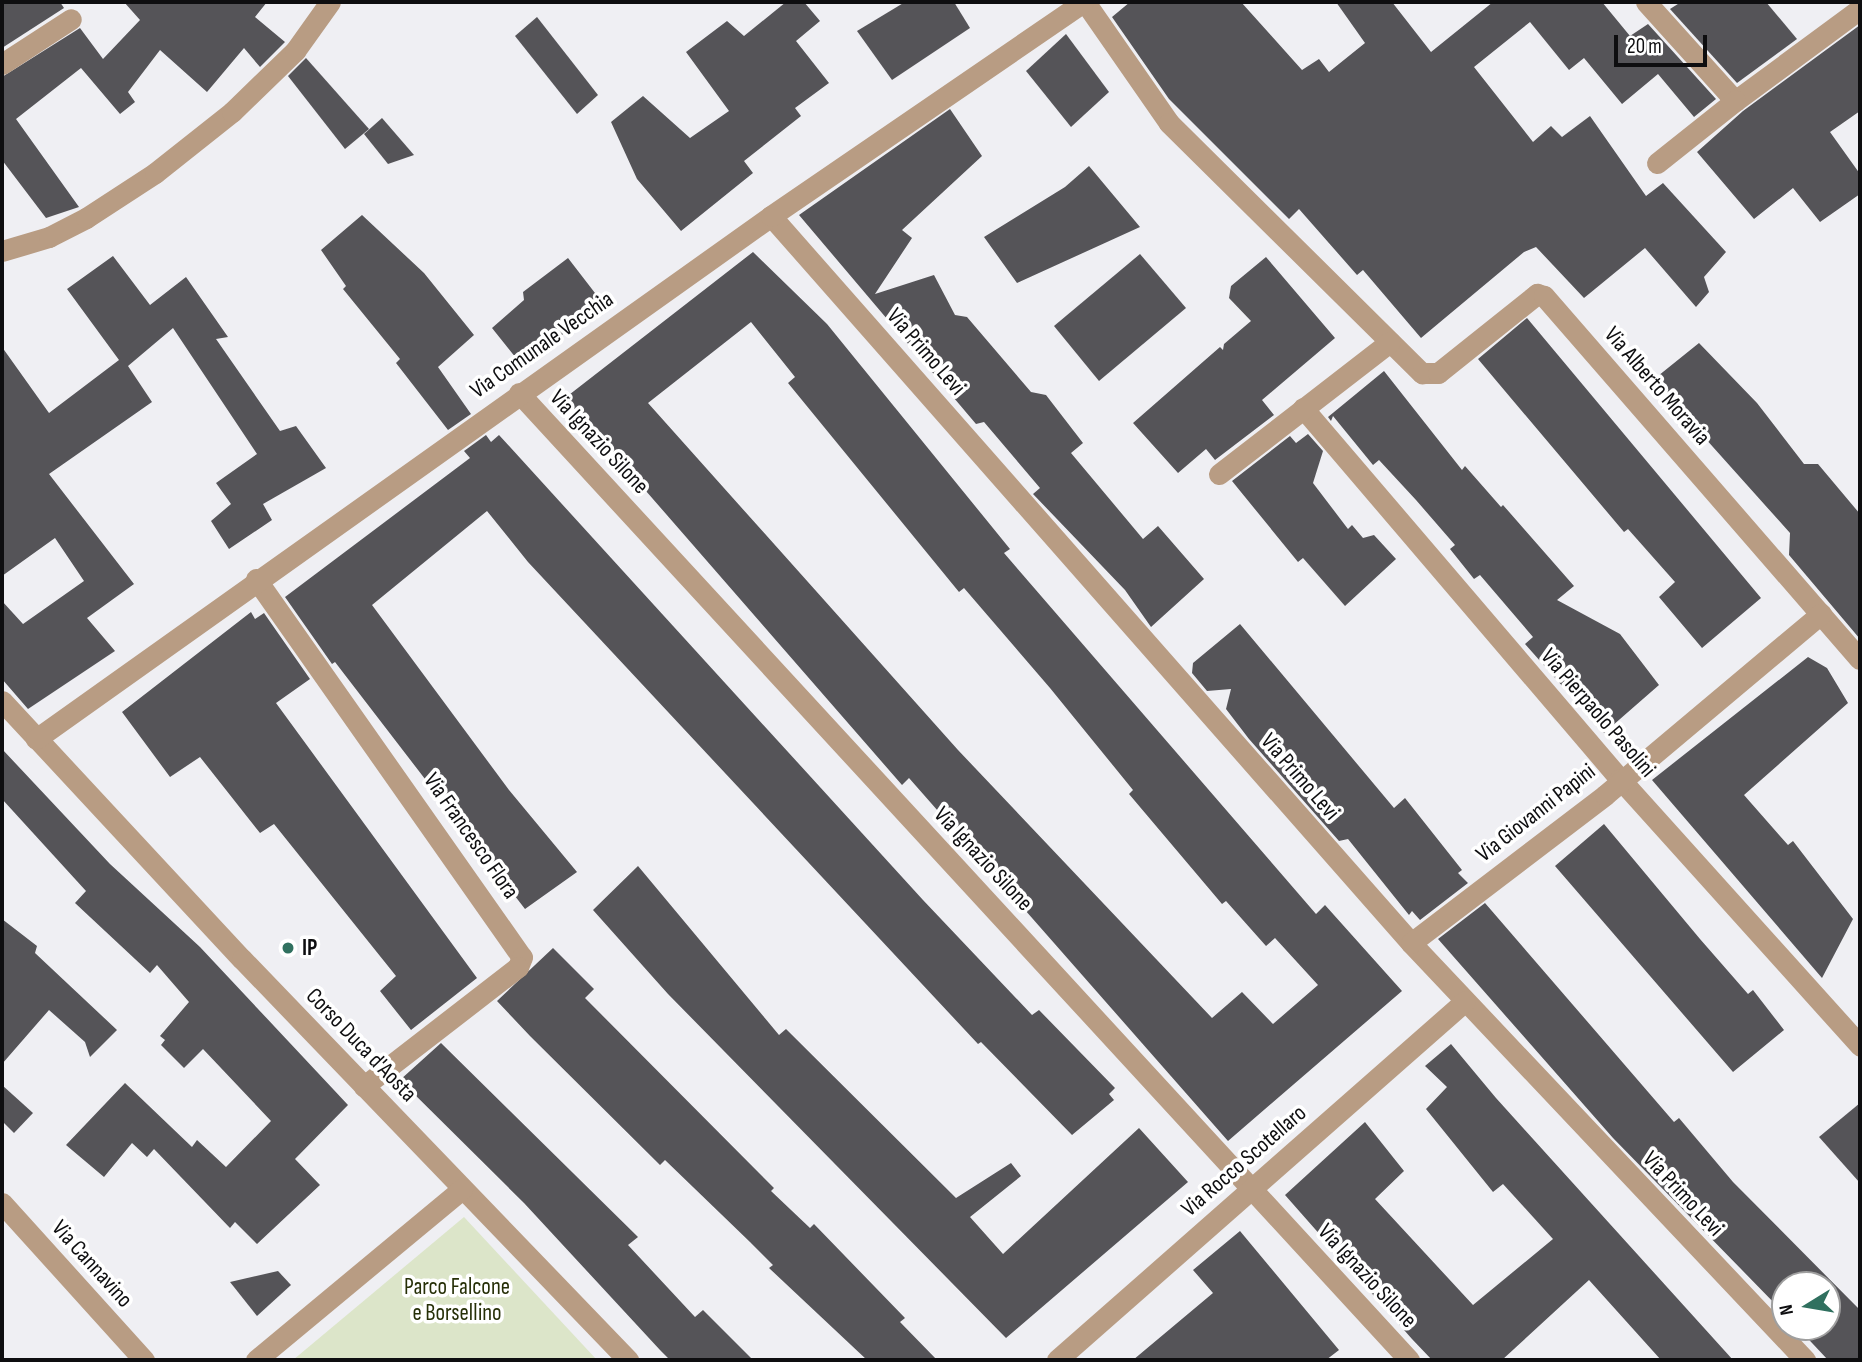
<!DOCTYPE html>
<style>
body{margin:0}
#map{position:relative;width:1862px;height:1362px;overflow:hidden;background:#efeff3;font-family:"Sofia Sans Condensed",sans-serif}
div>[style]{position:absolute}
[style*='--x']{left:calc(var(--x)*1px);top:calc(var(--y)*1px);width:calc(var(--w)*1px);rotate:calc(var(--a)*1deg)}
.green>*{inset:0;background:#dce5c9}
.building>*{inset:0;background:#555458}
.minor>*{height:21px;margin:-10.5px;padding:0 10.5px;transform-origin:10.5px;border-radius:10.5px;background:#b89c83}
.dots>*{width:19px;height:19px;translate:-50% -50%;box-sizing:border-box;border:4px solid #fff;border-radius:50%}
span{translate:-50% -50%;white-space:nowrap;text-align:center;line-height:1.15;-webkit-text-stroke:7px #fff;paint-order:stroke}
.street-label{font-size:23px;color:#0e0e10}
.poi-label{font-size:23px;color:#0e0e10;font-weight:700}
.left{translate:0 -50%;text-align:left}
.park-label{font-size:23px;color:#262f07}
.frame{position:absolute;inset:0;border:4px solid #0e0e10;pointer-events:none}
.north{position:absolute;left:1771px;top:1271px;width:70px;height:70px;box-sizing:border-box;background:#fff;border:2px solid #9f9f9f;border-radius:50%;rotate:259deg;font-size:19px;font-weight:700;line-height:28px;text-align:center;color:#0e0e10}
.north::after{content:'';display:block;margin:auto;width:24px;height:32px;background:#30705f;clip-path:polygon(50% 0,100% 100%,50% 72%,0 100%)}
.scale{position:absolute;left:1614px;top:35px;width:93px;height:32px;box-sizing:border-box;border:4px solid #0e0e10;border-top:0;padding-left:9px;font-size:21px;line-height:24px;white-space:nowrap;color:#0e0e10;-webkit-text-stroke:5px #fff;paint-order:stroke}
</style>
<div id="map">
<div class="green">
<div style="clip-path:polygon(464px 1217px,597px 1360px,293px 1360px)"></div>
</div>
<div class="building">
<div style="clip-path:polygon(2px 2px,60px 2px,64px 8px,2px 48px)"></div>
<div style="clip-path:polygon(124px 2px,267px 2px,255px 17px,285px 42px,260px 67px,244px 48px,207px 92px,160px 50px,128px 92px,135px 102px,120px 114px,81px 68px,16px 119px,79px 207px,46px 218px,2px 160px,2px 77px,80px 28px,103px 59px,140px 20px)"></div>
<div style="clip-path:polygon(786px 2px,804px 2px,820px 21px,796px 41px,829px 83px,795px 108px,801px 116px,744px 161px,753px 173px,681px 231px,637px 179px,611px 122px,643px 96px,690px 138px,729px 111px,686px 52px,727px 21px,744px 36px)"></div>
<div style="clip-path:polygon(905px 2px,954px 2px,970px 28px,892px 80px,857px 31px)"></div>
<div style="clip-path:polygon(1130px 2px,1241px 2px,1302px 70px,1319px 59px,1329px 72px,1365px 43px,1336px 2px,1392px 2px,1431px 52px,1493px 2px,1602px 2px,1630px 36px,1648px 24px,1716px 99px,1694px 117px,1658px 74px,1622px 104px,1584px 58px,1569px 70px,1530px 22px,1474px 67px,1533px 142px,1551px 126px,1562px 137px,1590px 116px,1646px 196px,1663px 183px,1726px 252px,1704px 277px,1709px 292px,1696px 307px,1645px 248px,1584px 298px,1536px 247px,1524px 252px,1421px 338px,1363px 270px,1357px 275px,1299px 209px,1289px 219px,1169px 99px,1112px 17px)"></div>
<div style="clip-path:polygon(1681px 2px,1766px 2px,1797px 39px,1737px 83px,1670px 9px)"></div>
<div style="clip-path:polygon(537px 17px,598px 95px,577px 114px,515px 36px)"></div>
<div style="clip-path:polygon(1860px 25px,1860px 111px,1830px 132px,1860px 174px,1860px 194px,1820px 222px,1793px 188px,1754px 219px,1697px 152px,1743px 111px)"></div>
<div style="clip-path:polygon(1066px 34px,1109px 92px,1071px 127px,1026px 71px)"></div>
<div style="clip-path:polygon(306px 58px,369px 129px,345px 149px,288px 76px)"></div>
<div style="clip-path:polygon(950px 109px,982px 156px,902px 230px,912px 238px,875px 294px,934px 275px,955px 315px,967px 317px,1031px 392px,1046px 395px,1083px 443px,1071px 453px,1143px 539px,1158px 526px,1204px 579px,1151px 627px,1125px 590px,1033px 494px,1040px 488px,984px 422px,976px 424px,799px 215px)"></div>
<div style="clip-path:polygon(382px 118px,414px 155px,388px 164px,364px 134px)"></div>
<div style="clip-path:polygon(1089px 166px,1140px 227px,1017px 283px,984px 237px,1065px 187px)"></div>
<div style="clip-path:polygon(362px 215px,424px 273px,474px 335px,438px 367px,471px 414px,448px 430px,396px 363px,400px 359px,343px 289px,346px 286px,321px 250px)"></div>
<div style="clip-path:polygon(evenodd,753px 252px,827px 324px,1010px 549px,1004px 553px,1316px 914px,1325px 905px,1402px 991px,1228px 1141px,909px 778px,902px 785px,565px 398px,753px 252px,751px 322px,795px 377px,788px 383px,959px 592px,964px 588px,1050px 688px,1133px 790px,1129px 794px,1222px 904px,1226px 901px,1266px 946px,1275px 938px,1318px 985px,1273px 1024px,1242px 992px,1212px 1018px,958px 750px,648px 403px,751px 322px)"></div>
<div style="clip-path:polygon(1140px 254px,1186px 308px,1099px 381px,1054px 326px)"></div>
<div style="clip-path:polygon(113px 256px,150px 305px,186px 277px,228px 337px,216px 339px,280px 431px,296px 426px,326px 468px,263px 504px,272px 520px,229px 549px,211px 521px,231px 504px,216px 483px,257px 454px,173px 328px,128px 366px,152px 402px,49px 474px,134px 584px,87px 618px,115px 651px,28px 709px,2px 679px,2px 601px,23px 624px,84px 581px,55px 538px,2px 576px,2px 347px,49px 413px,119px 360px,67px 289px)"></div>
<div style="clip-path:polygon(1266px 257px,1335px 338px,1262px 400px,1274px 415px,1215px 460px,1206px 449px,1178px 473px,1133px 423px,1220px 347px,1223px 350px,1224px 344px,1251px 321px,1229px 298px,1231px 286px)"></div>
<div style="clip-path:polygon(568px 258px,605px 306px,520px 363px,492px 328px,524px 300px,523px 292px)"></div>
<div style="clip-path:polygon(1527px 318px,1761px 598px,1702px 648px,1659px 597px,1675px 582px,1628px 529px,1624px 532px,1478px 359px)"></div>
<div style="clip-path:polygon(1699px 343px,1757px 403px,1804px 464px,1818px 464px,1860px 514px,1860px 639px,1789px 555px,1790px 533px,1653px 380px)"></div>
<div style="clip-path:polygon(1384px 371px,1462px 470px,1465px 466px,1501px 507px,1503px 505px,1574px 586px,1557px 600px,1620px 634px,1659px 685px,1604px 733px,1525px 644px,1533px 637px,1480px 575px,1474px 579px,1450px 549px,1455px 545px,1416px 500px,1379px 460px,1373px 465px,1333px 416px,1331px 421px,1328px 417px)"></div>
<div style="clip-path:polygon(1308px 434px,1323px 451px,1313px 483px,1348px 529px,1352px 525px,1363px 538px,1374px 535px,1396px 559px,1345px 606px,1303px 558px,1298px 562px,1232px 481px,1290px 436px,1296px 443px)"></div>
<div style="clip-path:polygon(486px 435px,491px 442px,499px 435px,923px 900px,1032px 1015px,1039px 1010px,1115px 1088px,1109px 1094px,1114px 1100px,1072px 1135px,981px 1042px,978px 1044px,528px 562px,487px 511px,372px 605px,509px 790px,577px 872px,525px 909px,335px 662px,332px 664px,285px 597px,470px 458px,464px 451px)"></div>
<div style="clip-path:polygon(251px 612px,255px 619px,264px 613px,310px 679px,276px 703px,477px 978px,411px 1030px,380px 991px,396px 976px,274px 824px,260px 833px,200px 757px,170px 777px,122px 712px)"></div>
<div style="clip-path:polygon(1240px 624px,1394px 808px,1405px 798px,1462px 870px,1458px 873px,1468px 883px,1420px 920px,1412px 911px,1409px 915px,1348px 839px,1339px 841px,1249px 739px,1226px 709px,1231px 689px,1207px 691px,1192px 673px,1193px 663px)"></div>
<div style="clip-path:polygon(1808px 657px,1827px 668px,1848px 703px,1744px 795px,1788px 845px,1793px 841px,1853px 919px,1822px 978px,1652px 780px)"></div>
<div style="clip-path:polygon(2px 749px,110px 864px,200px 947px,348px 1105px,295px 1159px,320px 1185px,257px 1244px,235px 1222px,230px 1228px,154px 1149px,147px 1157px,132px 1143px,104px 1177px,66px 1145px,125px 1083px,192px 1147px,197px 1140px,226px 1167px,271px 1121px,203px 1049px,184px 1068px,161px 1045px,165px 1040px,160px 1036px,189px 1002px,157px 965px,150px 973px,75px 903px,86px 891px,2px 799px)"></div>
<div style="clip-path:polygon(1604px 824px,1700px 939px,1748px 994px,1753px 990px,1784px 1030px,1733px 1072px,1555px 866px)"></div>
<div style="clip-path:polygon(638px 866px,779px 1035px,786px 1029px,956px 1198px,1011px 1163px,1021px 1176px,970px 1217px,1003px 1254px,1139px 1128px,1188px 1182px,1006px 1338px,668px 994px,593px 910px)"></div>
<div style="clip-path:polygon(1485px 903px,1674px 1122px,1679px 1118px,1733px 1182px,1860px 1310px,1860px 1360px,1828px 1360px,1797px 1327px,1827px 1327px,1827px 1285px,1785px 1285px,1785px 1314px,1613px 1138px,1438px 939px)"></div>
<div style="clip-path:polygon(2px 919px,37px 946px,35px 953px,117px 1030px,90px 1057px,85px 1042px,49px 1010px,2px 1064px)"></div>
<div style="clip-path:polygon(553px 948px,594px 989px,585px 998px,774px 1188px,771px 1191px,810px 1228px,814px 1224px,905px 1318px,900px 1322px,937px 1360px,867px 1360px,769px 1268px,773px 1265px,750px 1242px,665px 1160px,660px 1165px,530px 1036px,497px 1001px)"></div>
<div style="clip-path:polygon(441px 1043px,638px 1237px,628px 1245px,695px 1317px,703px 1310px,753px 1360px,670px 1360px,660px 1350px,524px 1203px,400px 1080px)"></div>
<div style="clip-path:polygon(1451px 1044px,1496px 1098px,1733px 1360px,1661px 1360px,1589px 1280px,1502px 1360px,1432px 1360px,1412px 1339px,1285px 1195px,1365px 1122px,1404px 1171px,1375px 1199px,1473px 1305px,1553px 1239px,1503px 1184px,1493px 1192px,1426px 1109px,1447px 1087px,1425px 1066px)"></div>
<div style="clip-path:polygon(2px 1085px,33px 1113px,14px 1133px,2px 1121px)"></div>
<div style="clip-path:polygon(1860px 1103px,1860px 1183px,1819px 1137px)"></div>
<div style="clip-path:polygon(1240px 1231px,1339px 1350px,1326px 1360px,1133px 1360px,1213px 1293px,1193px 1270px)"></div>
<div style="clip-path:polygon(278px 1271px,291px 1285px,257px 1316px,230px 1282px)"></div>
</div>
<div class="minor">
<div style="--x:1085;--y:2;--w:147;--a:55.2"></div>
<div style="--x:1169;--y:123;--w:356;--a:44.7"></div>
<div style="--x:1422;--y:373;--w:16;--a:0"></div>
<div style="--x:1438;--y:373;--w:127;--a:-38.6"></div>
<div style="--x:1537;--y:294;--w:7;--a:16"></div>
<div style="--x:1544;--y:296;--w:481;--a:49"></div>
<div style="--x:1646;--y:2;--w:133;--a:48"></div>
<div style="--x:1735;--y:101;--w:155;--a:-36.4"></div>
<div style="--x:2;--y:64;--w:82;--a:-33.1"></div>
<div style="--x:1657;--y:163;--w:100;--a:-38.5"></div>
<div style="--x:771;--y:216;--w:969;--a:48.64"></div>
<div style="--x:1411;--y:943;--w:574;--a:46.62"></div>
<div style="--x:2;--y:251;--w:49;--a:-16.6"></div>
<div style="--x:49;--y:237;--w:42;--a:-27.2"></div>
<div style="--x:86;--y:218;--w:82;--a:-33.1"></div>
<div style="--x:155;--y:173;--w:98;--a:-38.4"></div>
<div style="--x:232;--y:112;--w:88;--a:-44.1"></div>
<div style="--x:295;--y:51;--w:60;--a:-54.5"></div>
<div style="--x:519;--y:393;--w:1314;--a:47.37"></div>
<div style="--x:1303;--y:408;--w:488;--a:49.5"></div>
<div style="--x:1620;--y:779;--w:359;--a:48"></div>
<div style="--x:1219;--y:474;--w:216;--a:-37.7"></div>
<div style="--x:256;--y:579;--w:462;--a:54.9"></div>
<div style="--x:522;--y:957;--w:11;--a:112"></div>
<div style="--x:518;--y:967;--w:195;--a:142.3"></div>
<div style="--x:2;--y:701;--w:352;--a:47.1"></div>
<div style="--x:242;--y:959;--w:557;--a:46.09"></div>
<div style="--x:36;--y:739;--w:902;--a:-35.43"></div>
<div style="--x:771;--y:216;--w:378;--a:-34.4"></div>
<div style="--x:1411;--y:943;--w:244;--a:-37.3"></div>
<div style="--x:1605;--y:795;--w:282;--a:-40"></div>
<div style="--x:2;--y:1203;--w:212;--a:47.9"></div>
<div style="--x:256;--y:1360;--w:268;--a:-39.7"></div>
<div style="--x:1057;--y:1360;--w:543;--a:-41.34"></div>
</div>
<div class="dots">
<div style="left:288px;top:948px;background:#30705f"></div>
</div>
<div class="street-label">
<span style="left:542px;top:345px;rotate:-35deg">Via Comunale Vecchia</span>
<span style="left:926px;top:352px;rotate:49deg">Via Primo Levi</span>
<span style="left:1657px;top:386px;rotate:49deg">Via Alberto Moravia</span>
<span style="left:599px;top:442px;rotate:47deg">Via Ignazio Silone</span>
<span style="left:1598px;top:713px;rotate:49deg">Via Pierpaolo Pasolini</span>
<span style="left:1300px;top:777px;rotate:49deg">Via Primo Levi</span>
<span style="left:1536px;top:813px;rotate:-38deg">Via Giovanni Papini</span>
<span style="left:471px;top:836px;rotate:55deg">Via Francesco Flora</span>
<span style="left:983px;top:859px;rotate:47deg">Via Ignazio Silone</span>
<span style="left:361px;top:1045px;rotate:46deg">Corso Duca d'Aosta</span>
<span style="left:1244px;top:1161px;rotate:-41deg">Via Rocco Scotellaro</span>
<span style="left:1683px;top:1194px;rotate:47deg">Via Primo Levi</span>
<span style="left:92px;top:1264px;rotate:48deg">Via Cannavino</span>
<span style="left:1367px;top:1276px;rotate:47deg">Via Ignazio Silone</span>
</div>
<div class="poi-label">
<span class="left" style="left:302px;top:948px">IP</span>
</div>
<div class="park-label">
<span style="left:457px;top:1300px">Parco Falcone<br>e Borsellino</span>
</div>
<div class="frame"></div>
<div class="north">N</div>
<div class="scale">20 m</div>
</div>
